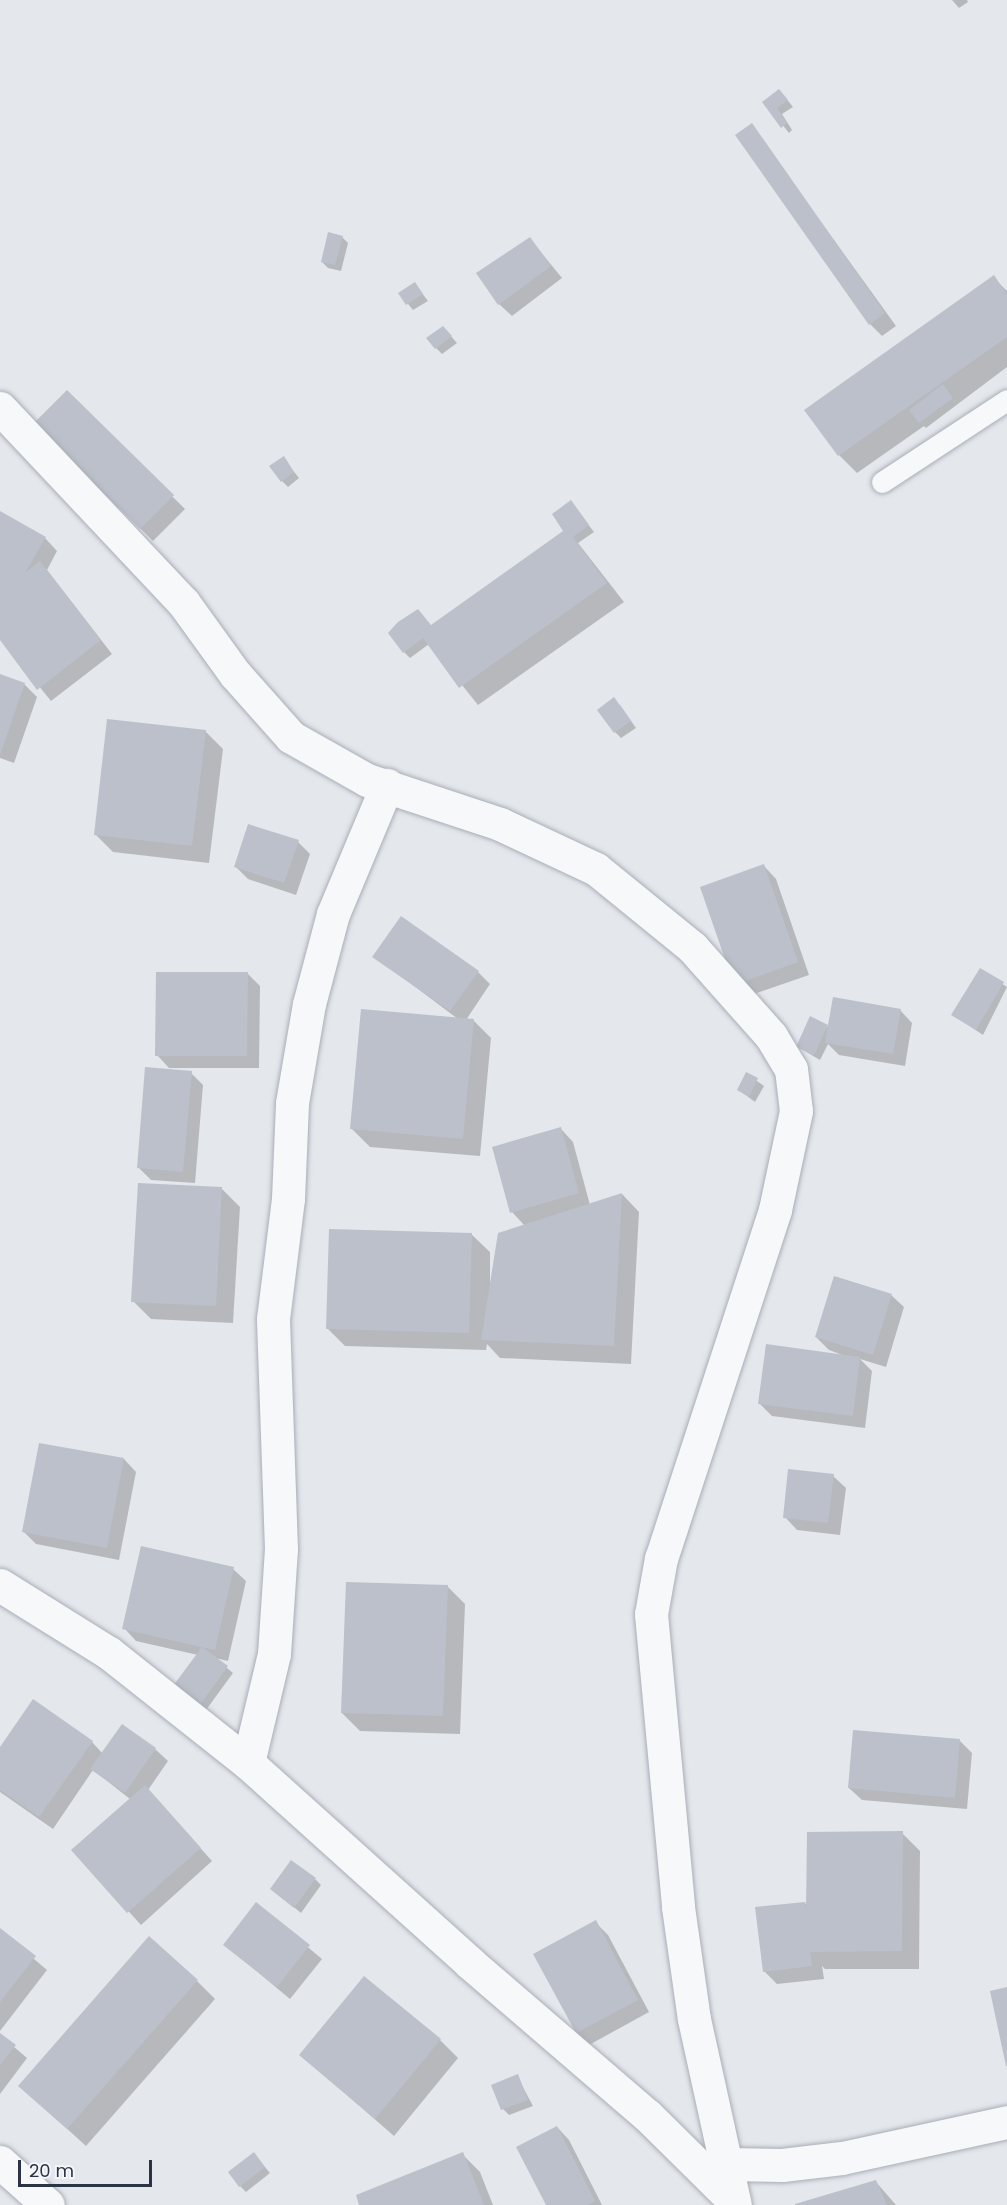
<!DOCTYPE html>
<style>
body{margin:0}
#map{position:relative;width:1007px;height:2205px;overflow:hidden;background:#e4e7ec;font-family:Poppins,sans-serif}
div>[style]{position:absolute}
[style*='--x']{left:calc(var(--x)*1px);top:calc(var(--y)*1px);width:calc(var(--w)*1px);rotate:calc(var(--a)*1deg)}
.shadow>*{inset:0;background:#0003}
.building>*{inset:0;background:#bbc0ca}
.roads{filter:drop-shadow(0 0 2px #a9aeb7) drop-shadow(0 0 2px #a9aeb7)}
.lane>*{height:21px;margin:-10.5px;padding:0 10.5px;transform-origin:10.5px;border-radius:10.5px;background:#f7f8fa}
.street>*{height:33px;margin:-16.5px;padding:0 16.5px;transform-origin:16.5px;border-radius:16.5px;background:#f7f8fa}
span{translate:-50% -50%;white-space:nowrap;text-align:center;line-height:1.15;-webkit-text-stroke:5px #f4f6f9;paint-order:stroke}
.scale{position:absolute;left:18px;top:2160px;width:134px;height:27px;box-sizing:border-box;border:3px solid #2b3445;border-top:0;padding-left:8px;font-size:18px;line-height:21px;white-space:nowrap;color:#2b3445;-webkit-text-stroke:4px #f4f6f9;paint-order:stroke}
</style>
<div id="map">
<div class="shadow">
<div style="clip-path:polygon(952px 0,967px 0,968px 2px,959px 8px)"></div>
<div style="clip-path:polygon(785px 97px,793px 107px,782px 114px,792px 130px,789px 133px,764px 102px)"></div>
<div style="clip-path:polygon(751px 125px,896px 326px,882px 336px,870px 324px)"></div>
<div style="clip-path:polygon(342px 237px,348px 243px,341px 271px,328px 268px,322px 262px)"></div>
<div style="clip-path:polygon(530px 239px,562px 278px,512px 316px,499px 304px)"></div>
<div style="clip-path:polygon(993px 277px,1007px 291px,1007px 367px,926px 428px,924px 426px,857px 473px,839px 455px)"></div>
<div style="clip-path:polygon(415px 284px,428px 301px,413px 310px,400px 294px)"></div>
<div style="clip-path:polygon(449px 334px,457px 343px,442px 354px,436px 348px)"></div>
<div style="clip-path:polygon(67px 392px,185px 509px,153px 541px,36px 424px)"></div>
<div style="clip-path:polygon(283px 458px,299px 478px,288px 487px,282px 481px)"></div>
<div style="clip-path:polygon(571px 502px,594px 532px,578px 543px,624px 602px,478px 705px,429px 644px,410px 658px,404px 652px,432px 626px,568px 529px)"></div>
<div style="clip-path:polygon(0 513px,45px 538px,57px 551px,47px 570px,112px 654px,51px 701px,0 638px)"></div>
<div style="clip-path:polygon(0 676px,24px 684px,37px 697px,14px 763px,0 758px)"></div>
<div style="clip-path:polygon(620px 705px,636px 728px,621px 738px,615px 732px)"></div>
<div style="clip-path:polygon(205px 731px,223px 749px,209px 863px,113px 852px,95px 834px)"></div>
<div style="clip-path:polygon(298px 842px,310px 854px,296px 895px,248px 879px,235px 866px)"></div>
<div style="clip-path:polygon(764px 866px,776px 879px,809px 975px,748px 996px,735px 984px)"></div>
<div style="clip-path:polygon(374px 956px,478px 972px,490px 984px,466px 1020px,473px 1020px,491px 1038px,480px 1156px,370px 1147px,352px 1129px,458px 1019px)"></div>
<div style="clip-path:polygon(980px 970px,1007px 987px,983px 1035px,953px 1015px)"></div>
<div style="clip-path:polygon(248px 974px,260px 986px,259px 1068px,169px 1068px,157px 1055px)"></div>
<div style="clip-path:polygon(900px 1010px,912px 1023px,905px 1066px,839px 1055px,828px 1044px,820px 1060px,798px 1047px,827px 1027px)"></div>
<div style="clip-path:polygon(191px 1073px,203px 1085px,195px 1183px,151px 1180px,138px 1167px)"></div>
<div style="clip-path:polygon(747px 1074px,764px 1086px,755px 1102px,739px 1090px)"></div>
<div style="clip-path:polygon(561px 1129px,573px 1142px,590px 1205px,622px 1194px,639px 1212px,631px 1364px,500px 1358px,487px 1344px,486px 1350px,345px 1346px,327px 1328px,471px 1234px,490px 1252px,490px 1290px,525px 1226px,512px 1212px)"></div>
<div style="clip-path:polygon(222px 1189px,240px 1207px,233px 1323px,151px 1319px,133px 1301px)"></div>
<div style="clip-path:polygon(891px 1295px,904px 1307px,886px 1367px,860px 1359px,872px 1371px,865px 1428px,772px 1416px,760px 1404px,845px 1356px,829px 1350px,816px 1337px)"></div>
<div style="clip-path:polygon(124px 1459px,136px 1472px,119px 1560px,36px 1544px,24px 1532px)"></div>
<div style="clip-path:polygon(833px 1476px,846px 1488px,840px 1535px,797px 1530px,785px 1517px)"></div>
<div style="clip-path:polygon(233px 1569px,246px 1581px,228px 1661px,215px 1658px,233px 1673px,206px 1710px,175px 1686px,198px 1655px,136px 1641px,124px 1628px)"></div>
<div style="clip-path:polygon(447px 1586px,465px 1604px,460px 1734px,360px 1731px,342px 1713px)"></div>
<div style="clip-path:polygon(960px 1741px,972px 1753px,967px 1809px,862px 1800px,849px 1788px)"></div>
<div style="clip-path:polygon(92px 1742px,103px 1754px,155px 1749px,168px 1761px,148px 1790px,212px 1861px,141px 1925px,73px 1850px,130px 1799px,93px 1770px,53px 1829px,0 1792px,0 1750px)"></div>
<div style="clip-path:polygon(902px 1833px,920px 1851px,919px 1969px,825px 1969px,822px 1966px,824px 1979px,777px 1984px,764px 1971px,805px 1903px,808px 1906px)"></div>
<div style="clip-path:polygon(315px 1879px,321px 1885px,301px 1913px,272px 1889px)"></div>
<div style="clip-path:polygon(256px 1904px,322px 1959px,290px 1999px,225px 1945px)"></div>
<div style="clip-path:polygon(595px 1922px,608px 1935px,649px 2012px,589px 2045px,577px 2033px,535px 1955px)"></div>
<div style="clip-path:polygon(0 1930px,47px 1970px,0 2031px)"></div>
<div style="clip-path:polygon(197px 1981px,215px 1999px,86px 2146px,20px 2086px)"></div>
<div style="clip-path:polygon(0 2035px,27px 2058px,0 2094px)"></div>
<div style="clip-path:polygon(440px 2040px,458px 2058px,394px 2136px,301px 2055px)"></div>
<div style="clip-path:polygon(517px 2076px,533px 2106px,509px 2115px,503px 2109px)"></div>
<div style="clip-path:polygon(557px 2127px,569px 2140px,602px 2205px,547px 2205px)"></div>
<div style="clip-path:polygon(462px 2154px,480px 2172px,493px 2205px,361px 2205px)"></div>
<div style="clip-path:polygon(259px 2160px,270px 2173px,246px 2192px,240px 2186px)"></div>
<div style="clip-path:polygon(876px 2182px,896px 2205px,798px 2205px)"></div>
</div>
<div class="building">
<div style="clip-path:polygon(779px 89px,788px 100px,777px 108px,787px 123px,781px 128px,762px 102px)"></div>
<div style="clip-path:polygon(752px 123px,885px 313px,869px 325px,735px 135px)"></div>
<div style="clip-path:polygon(328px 232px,343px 236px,335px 265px,321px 262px)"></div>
<div style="clip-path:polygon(530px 237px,551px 266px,498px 305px,476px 273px)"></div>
<div style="clip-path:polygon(994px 275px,1007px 295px,1007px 337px,838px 456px,804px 410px)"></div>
<div style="clip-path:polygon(415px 282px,423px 294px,406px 305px,398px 293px)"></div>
<div style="clip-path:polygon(443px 326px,452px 336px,435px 349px,426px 338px)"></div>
<div style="clip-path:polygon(943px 384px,953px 398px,919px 423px,909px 410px)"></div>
<div style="clip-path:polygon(67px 390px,174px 495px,140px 529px,33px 424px)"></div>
<div style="clip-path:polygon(284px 456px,294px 472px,281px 482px,269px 466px)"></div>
<div style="clip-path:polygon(571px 500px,589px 525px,573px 537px,607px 583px,459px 688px,423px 638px,403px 653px,388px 633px,398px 622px,418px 609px,431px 625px,563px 531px,552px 514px)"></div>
<div style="clip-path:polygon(0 511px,46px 537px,25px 573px,40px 561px,101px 640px,37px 690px,0 640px)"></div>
<div style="clip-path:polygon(0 674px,25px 683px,0 755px)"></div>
<div style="clip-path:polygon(614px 697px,631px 721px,614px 733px,597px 710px)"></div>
<div style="clip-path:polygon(107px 719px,206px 730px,192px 846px,94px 835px)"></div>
<div style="clip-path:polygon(248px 824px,299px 840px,284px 883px,234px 867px)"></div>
<div style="clip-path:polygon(764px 864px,798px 962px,734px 985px,700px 887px)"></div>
<div style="clip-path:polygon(401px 916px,479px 971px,450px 1011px,372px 957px)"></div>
<div style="clip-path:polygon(980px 968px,1004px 982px,976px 1030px,951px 1015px)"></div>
<div style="clip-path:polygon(156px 972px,248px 972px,247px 1056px,155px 1056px)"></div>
<div style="clip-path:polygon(833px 997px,901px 1009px,893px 1054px,825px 1043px,828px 1025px,814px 1055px,796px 1047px,810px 1016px,828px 1025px)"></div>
<div style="clip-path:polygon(361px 1009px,474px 1019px,463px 1139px,350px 1129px)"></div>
<div style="clip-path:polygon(145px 1067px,192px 1071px,183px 1172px,137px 1168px)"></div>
<div style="clip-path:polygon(746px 1072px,758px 1078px,749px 1097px,737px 1090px)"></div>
<div style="clip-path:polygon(561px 1127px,579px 1193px,510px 1213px,492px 1147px)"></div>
<div style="clip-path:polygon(138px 1183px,222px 1187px,216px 1306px,131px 1302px)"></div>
<div style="clip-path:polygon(622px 1193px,614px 1346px,481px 1340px,498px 1233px)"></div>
<div style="clip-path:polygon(329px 1229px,472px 1233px,469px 1333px,326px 1329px)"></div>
<div style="clip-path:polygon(834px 1276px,892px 1294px,873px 1355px,815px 1337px)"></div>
<div style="clip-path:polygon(766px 1344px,860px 1357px,853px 1416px,758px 1404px)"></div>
<div style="clip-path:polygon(39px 1443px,124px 1458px,107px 1548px,22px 1532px)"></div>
<div style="clip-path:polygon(788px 1469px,834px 1474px,828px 1523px,783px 1518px)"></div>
<div style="clip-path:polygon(141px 1546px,234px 1567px,215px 1650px,122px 1629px)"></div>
<div style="clip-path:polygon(346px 1582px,448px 1585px,443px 1716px,341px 1713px)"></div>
<div style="clip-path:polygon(202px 1647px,228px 1666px,200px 1705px,173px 1686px)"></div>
<div style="clip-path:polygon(33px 1699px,93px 1741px,39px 1817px,0 1790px,0 1747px)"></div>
<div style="clip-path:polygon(122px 1724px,156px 1748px,125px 1793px,90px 1769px)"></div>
<div style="clip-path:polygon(853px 1730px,960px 1739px,955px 1798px,848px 1788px)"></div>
<div style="clip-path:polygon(145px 1785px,201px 1848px,127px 1913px,71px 1850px)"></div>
<div style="clip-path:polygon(903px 1831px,902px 1951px,810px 1952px,812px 1966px,763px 1972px,755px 1907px,805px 1902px,806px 1910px,807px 1832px)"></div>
<div style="clip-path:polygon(291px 1860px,316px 1878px,294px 1908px,270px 1889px)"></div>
<div style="clip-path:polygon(256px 1902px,310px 1945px,277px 1987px,223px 1945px)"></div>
<div style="clip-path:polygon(596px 1920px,638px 2000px,576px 2033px,533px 1954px)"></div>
<div style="clip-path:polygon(0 1928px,36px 1956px,0 2002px)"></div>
<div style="clip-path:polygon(149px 1936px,198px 1980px,67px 2129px,18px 2086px)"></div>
<div style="clip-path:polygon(364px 1976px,441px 2039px,375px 2119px,299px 2055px)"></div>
<div style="clip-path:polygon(1007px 1987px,1007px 2066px,1006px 2066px,990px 1991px)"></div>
<div style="clip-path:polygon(0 2033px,16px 2045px,0 2065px)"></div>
<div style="clip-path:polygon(518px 2074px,528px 2100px,501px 2110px,491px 2085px)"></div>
<div style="clip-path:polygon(557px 2126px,595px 2201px,588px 2205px,546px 2205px,516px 2147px)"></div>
<div style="clip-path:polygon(254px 2152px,265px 2167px,239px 2187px,228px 2172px)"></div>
<div style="clip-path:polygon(463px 2152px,484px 2205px,359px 2205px,356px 2195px)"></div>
<div style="clip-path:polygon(876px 2180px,887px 2205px,795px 2205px,795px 2204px)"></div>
</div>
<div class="roads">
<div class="lane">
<div style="--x:882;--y:482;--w:149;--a:-33.3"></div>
</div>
<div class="street">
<div style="--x:0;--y:408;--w:267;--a:46.7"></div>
<div style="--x:183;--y:602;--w:89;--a:54.2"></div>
<div style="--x:235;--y:674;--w:84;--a:48.4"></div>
<div style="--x:291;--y:737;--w:87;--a:29.5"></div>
<div style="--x:367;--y:780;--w:140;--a:18.3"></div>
<div style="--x:500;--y:824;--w:106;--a:25.1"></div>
<div style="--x:596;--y:869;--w:124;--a:39.1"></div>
<div style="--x:692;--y:947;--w:119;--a:48.4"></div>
<div style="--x:771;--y:1036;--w:39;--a:59"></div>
<div style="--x:791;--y:1069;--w:42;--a:83.2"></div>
<div style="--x:796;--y:1111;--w:101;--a:102"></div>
<div style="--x:775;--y:1210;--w:366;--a:108.1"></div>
<div style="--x:661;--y:1558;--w:57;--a:100.1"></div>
<div style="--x:651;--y:1614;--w:294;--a:84.7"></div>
<div style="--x:678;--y:1907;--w:113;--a:81.9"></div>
<div style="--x:694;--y:2019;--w:190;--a:77.6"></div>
<div style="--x:0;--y:1585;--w:128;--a:32"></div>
<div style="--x:109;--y:1653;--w:177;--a:38.4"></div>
<div style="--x:248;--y:1763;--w:299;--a:42"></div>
<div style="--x:470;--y:1963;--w:233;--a:40.7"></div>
<div style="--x:647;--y:2115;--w:122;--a:44.7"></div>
<div style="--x:248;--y:1763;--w:112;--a:-76.6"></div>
<div style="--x:274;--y:1654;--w:105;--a:-86.2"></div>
<div style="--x:281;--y:1549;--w:230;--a:-92"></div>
<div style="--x:273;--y:1319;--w:121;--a:-82.9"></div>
<div style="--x:288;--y:1199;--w:96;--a:-87.6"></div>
<div style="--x:292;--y:1103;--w:100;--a:-80.3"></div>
<div style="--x:309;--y:1004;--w:93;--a:-75.1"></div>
<div style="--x:333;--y:914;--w:140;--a:-67.3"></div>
<div style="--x:0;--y:2162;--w:64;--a:41.9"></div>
<div style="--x:728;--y:2164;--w:54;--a:1.1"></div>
<div style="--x:782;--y:2165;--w:60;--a:-6.7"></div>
<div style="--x:842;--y:2158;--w:169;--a:-12.3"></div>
</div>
</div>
<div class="scale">20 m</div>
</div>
